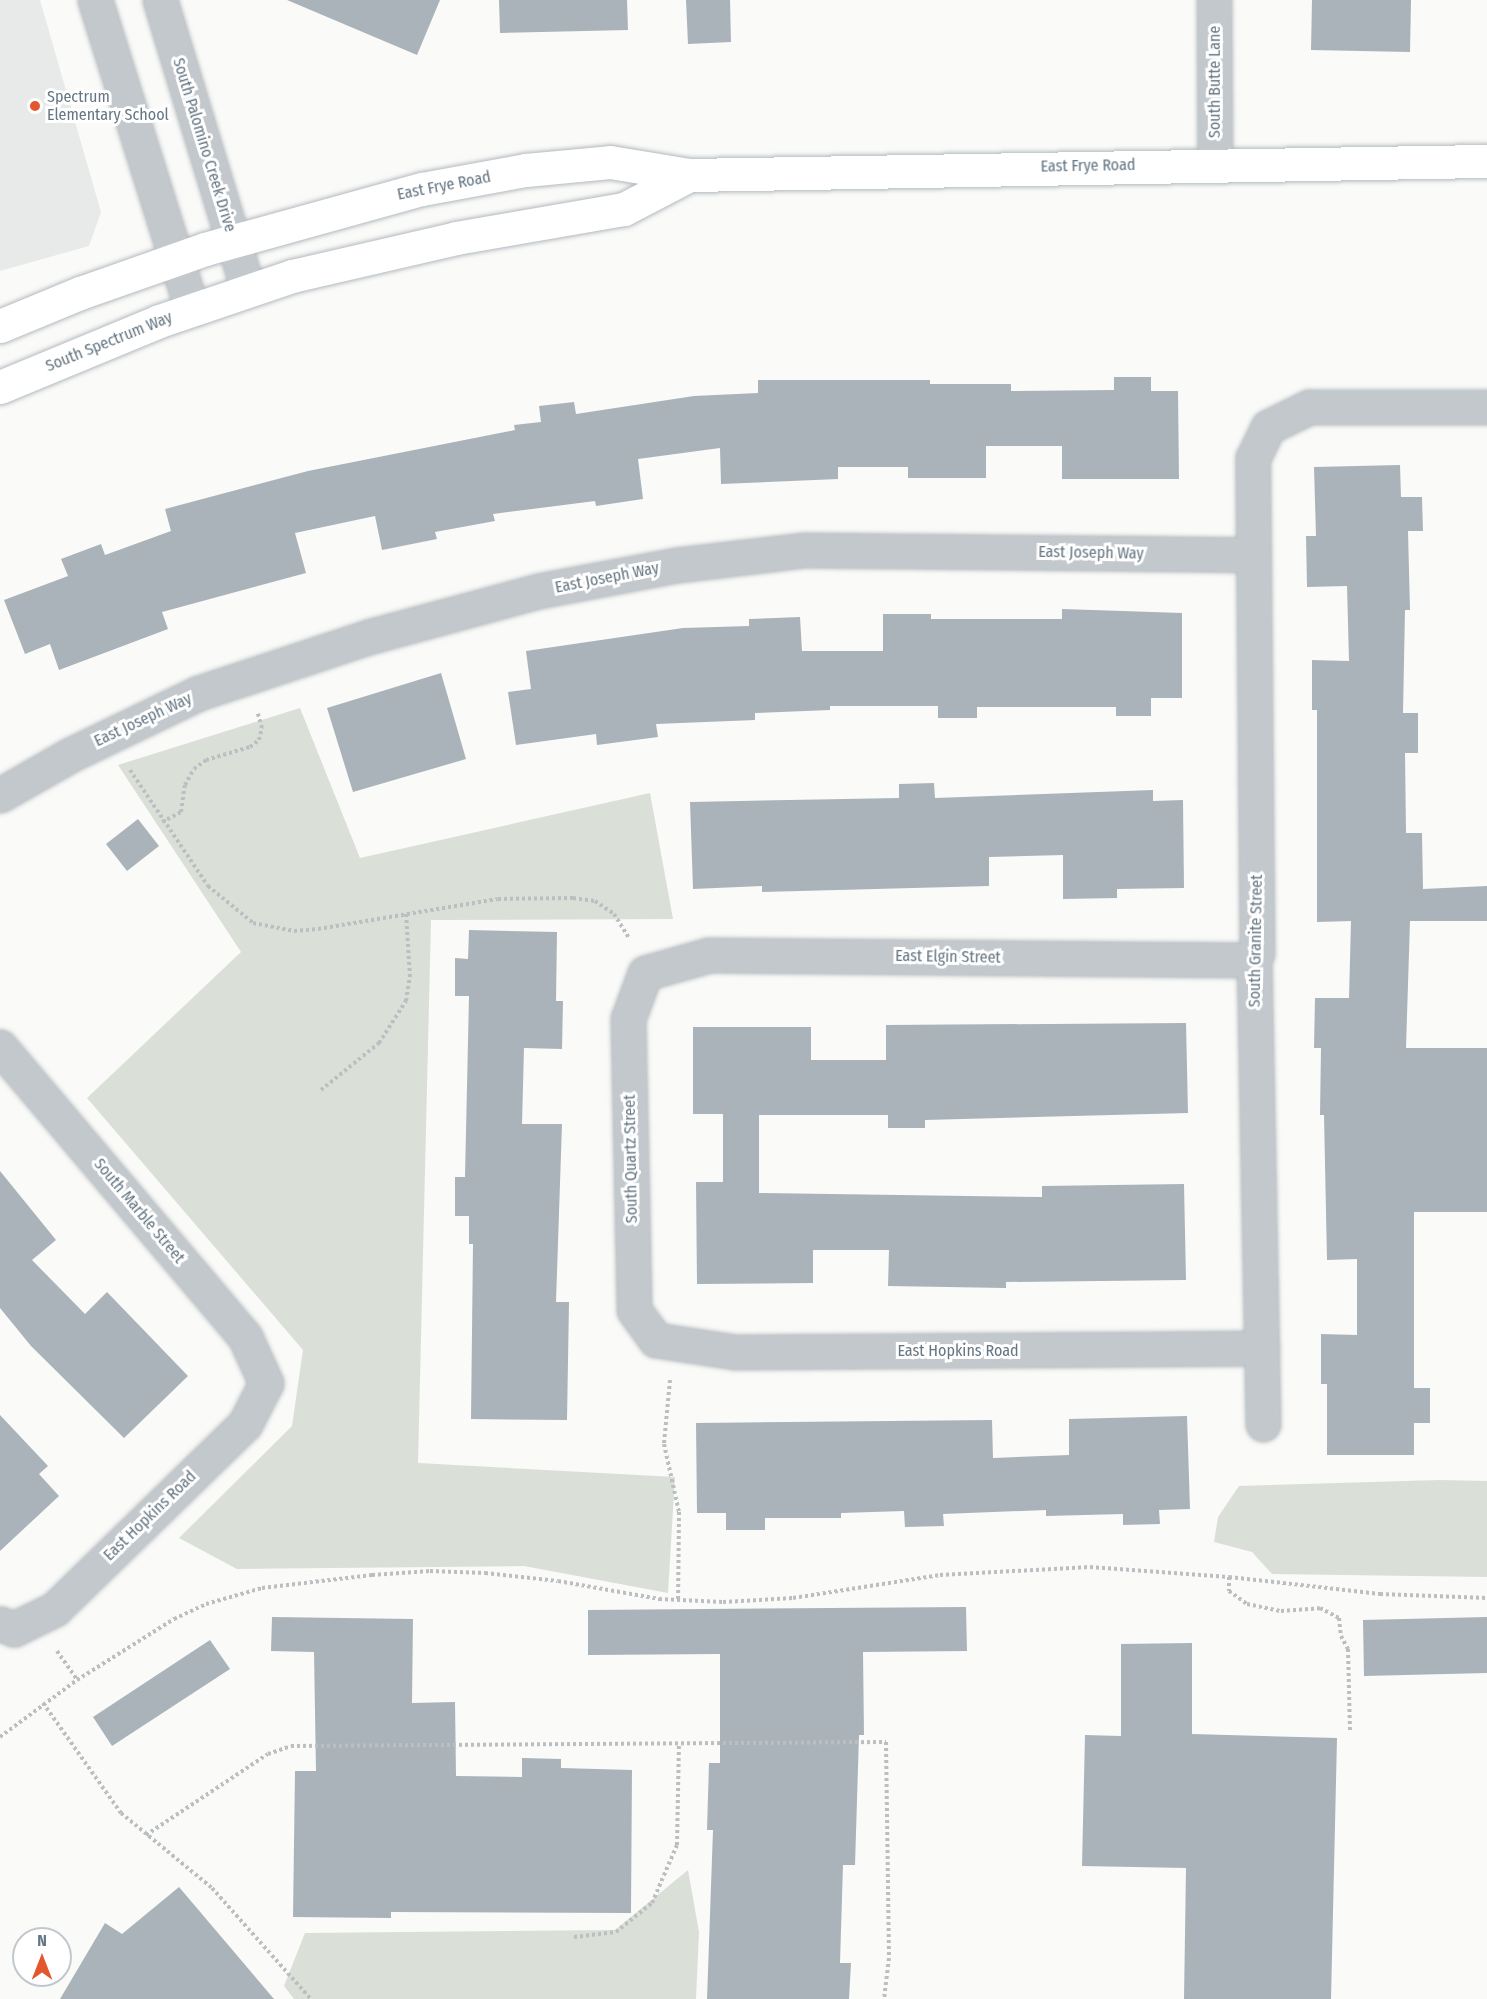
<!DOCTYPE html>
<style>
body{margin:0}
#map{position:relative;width:1487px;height:1999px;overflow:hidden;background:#fafaf8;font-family:"Fira Sans Condensed",sans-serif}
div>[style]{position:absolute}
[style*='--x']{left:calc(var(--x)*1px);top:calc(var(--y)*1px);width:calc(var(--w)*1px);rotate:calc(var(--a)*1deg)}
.built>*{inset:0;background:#e8e9e9}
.green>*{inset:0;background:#dadfd7}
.building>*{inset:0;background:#aab3b9}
.path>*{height:4px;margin-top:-2px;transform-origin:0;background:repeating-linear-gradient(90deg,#bbbfc2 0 3px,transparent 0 6px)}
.roads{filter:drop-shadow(0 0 2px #b3babf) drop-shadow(0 0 2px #b3babf)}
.street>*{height:33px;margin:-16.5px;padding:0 16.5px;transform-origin:16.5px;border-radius:16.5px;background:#c3c8cc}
.secondary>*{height:33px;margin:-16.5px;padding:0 16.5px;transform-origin:16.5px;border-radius:16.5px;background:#fff}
.dots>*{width:16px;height:16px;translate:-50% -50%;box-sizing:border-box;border:3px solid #fff;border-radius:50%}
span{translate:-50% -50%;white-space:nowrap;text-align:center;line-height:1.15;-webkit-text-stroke:6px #fff;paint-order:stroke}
.street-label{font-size:16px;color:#657683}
.poi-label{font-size:16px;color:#657683}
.left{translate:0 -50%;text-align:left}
.north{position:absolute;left:12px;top:1927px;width:60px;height:60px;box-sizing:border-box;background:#fff;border:2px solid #c1c8cd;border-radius:50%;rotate:0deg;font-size:16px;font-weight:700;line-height:24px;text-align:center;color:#657683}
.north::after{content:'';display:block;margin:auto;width:21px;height:27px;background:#e4572e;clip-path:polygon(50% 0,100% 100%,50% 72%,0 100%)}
</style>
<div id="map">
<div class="built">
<div style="clip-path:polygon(0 0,40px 0,101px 212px,89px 246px,0 271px)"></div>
</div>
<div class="green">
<div style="clip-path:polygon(300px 708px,360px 858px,650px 793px,673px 919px,431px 920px,418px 1463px,675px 1477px,668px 1593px,524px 1566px,237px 1569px,179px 1538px,292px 1426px,303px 1350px,87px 1098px,241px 952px,118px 765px)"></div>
<div style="clip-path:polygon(1439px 1480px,1487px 1481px,1487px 1577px,1272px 1574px,1252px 1552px,1214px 1542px,1218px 1517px,1239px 1486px)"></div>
<div style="clip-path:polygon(688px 1870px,699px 1932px,696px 1999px,294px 1999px,284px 1986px,305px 1933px,615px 1930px)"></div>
</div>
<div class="building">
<div style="clip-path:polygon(287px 0,440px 0,417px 55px)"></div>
<div style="clip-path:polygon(499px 0,627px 0,628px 30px,500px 33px)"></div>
<div style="clip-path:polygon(686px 0,730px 0,731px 42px,688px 44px)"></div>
<div style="clip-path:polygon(1312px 0,1411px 0,1410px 52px,1311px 50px)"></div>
<div style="clip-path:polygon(1114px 377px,1151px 377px,1151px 391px,1178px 391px,1179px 479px,1062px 479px,1062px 446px,986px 446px,986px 478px,908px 478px,908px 467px,838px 467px,838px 479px,721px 484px,720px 448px,638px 459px,643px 499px,596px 506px,595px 501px,493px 514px,495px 521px,435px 532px,437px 539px,382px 550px,375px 516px,295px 533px,306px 573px,162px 612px,168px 629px,59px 670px,50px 644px,25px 654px,4px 600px,68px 576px,61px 559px,101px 544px,105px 555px,171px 531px,165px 509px,308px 471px,515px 430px,514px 425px,541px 422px,539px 406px,574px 402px,576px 414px,694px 396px,758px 393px,758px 380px,930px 380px,930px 384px,1011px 384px,1011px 391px,1114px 390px)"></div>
<div style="clip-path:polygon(1400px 465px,1401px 497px,1422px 497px,1423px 531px,1408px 531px,1410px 610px,1405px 610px,1403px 713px,1418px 713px,1418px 753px,1405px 753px,1406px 833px,1422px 833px,1423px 889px,1487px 886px,1487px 921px,1410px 921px,1406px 1048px,1487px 1048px,1487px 1212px,1414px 1212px,1414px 1388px,1430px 1388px,1430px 1423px,1414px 1423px,1414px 1455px,1327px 1455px,1327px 1384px,1321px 1384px,1321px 1334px,1357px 1335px,1357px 1259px,1327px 1260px,1324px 1115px,1320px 1115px,1321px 1048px,1314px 1048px,1315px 998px,1349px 998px,1351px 921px,1317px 922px,1317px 710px,1312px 710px,1312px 660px,1349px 661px,1347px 586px,1307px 587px,1306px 536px,1316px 536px,1314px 467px)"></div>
<div style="clip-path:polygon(1062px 609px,1182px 613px,1182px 698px,1151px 698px,1151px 716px,1116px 716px,1116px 707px,977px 707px,977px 718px,938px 718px,938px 706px,830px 706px,830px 710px,755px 713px,755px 720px,656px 724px,658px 737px,597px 745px,596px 734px,516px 745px,508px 692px,531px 689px,526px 651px,683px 628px,749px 626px,749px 619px,800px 617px,802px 651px,883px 651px,883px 614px,931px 614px,931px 619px,1062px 619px)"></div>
<div style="clip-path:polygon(441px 673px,466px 759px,353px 792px,327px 708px)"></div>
<div style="clip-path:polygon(934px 783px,935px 798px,1153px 790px,1153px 801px,1183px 800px,1184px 888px,1117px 889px,1117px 898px,1063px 899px,1063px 855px,989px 857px,989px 886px,762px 892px,762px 886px,693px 889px,690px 802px,899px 798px,899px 784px)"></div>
<div style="clip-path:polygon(138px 819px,159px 846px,127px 871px,106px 844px)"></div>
<div style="clip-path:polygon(469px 930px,557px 932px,556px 1001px,563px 1001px,562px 1049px,524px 1048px,522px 1124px,562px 1124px,556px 1302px,569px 1302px,567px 1420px,471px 1419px,473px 1244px,469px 1244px,469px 1216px,455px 1216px,455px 1177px,465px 1177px,469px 996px,455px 996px,455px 958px,468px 959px)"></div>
<div style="clip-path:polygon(1186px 1023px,1188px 1113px,925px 1120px,925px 1128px,888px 1128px,888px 1115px,759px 1115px,759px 1193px,1042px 1197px,1042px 1186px,1184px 1184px,1186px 1280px,1006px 1282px,1006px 1288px,888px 1286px,889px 1250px,813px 1250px,813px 1283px,697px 1284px,696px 1182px,723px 1182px,723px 1114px,693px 1114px,693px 1027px,811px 1027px,811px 1060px,886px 1060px,886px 1025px)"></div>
<div style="clip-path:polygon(0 1171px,56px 1240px,32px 1260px,85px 1314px,107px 1292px,188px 1376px,124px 1438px,31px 1346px,0 1308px)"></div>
<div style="clip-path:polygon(0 1415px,48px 1466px,39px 1474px,59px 1496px,0 1551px)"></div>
<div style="clip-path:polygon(1187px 1416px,1190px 1509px,1159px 1510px,1160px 1524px,1123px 1525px,1123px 1514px,1046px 1516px,1046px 1510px,943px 1514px,944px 1526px,905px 1527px,904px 1511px,841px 1513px,841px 1518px,765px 1518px,765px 1530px,726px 1530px,726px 1513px,697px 1513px,696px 1423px,992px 1420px,993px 1458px,1069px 1455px,1069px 1419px)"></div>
<div style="clip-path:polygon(966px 1607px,967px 1651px,863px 1652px,864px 1735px,859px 1735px,855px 1865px,843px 1865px,840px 1963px,851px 1963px,849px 1999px,707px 1999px,713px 1830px,707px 1830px,709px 1763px,720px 1763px,720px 1654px,588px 1655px,588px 1610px)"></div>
<div style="clip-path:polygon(272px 1617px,413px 1619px,412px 1703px,455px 1702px,456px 1776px,522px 1777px,522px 1758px,561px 1759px,561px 1768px,632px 1770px,631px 1913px,391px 1912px,391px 1918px,293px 1917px,295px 1771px,316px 1771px,314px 1652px,271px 1651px)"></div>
<div style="clip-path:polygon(1487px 1617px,1487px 1673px,1364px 1676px,1363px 1620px)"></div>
<div style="clip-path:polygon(210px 1640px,230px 1669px,112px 1746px,93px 1717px)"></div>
<div style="clip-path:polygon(1192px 1643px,1192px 1734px,1337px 1738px,1331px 1999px,1184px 1999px,1186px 1868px,1082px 1866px,1085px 1735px,1121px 1736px,1121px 1644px)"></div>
<div style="clip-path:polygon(179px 1887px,274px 1999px,60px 1999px,105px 1923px,122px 1934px)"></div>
</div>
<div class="path">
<div style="--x:130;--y:770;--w:140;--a:56.1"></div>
<div style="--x:208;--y:886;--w:58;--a:39.4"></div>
<div style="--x:253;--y:923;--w:42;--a:11"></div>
<div style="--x:294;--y:931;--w:24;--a:-5"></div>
<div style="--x:318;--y:929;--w:182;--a:-9.5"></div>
<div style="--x:498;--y:899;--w:75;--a:-0.8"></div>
<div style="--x:573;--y:898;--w:22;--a:8"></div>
<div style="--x:595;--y:901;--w:23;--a:34"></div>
<div style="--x:614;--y:914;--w:28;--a:58"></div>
<div style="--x:162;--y:822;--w:21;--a:-28"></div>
<div style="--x:181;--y:812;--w:27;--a:-82"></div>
<div style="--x:185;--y:785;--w:18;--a:-61"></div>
<div style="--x:194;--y:769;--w:15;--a:-37"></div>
<div style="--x:206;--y:760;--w:46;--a:-16.5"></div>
<div style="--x:250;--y:747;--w:11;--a:-38"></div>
<div style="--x:259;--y:740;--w:12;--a:-76"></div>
<div style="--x:262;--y:728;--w:15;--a:-106"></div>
<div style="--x:321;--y:1090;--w:75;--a:-39"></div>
<div style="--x:379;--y:1043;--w:50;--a:-57.3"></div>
<div style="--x:406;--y:1001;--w:24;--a:-81"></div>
<div style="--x:410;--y:977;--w:64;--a:-93.6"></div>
<div style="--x:670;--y:1380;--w:64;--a:95.4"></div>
<div style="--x:664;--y:1444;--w:70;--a:77.6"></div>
<div style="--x:679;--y:1512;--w:90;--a:90.6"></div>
<div style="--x:1229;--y:1577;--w:14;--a:90"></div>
<div style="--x:1229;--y:1591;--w:22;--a:36"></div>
<div style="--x:1247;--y:1604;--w:35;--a:12"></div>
<div style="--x:1281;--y:1611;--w:39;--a:-4"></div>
<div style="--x:1320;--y:1608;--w:21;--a:28"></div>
<div style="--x:1339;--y:1618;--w:18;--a:84"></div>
<div style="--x:1341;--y:1636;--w:15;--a:62"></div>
<div style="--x:1348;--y:1649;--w:82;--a:88.6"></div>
<div style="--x:57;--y:1651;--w:35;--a:55"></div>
<div style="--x:43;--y:1703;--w:135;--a:54.7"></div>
<div style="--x:121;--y:1813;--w:118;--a:39.5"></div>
<div style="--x:212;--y:1888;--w:149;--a:48.3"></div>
<div style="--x:0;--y:1737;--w:96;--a:-36.5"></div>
<div style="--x:77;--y:1680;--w:115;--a:-32.2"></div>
<div style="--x:174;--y:1619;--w:35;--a:-25"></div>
<div style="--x:206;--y:1604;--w:58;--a:-15.9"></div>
<div style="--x:262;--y:1588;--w:111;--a:-6.7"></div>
<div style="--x:372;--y:1575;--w:58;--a:-3.9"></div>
<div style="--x:430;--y:1571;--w:55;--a:2.1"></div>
<div style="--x:485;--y:1573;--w:73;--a:6.3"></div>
<div style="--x:558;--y:1581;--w:103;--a:10.1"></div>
<div style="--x:659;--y:1599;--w:64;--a:2.7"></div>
<div style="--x:723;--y:1602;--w:70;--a:-3.3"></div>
<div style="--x:793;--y:1598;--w:149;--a:-8.9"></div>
<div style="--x:940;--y:1575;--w:150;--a:-3.1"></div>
<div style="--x:1090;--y:1567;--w:139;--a:4.1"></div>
<div style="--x:1229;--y:1577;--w:152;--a:6.4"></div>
<div style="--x:1380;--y:1594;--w:107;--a:2.1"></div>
<div style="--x:146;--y:1835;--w:146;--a:-33.6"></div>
<div style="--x:268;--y:1754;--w:24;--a:-19"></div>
<div style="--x:291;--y:1746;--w:595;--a:-0.39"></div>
<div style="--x:886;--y:1742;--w:216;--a:89.2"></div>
<div style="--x:889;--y:1958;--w:41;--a:97"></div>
<div style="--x:574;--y:1937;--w:42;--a:-6.8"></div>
<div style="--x:616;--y:1932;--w:46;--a:-38.9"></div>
<div style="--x:652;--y:1903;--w:63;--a:-66.7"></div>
<div style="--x:677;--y:1845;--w:102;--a:-88.9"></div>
</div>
<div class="roads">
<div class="street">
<div style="--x:95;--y:0;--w:325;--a:72.6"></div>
<div style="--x:160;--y:0;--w:303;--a:73.1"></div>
<div style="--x:1214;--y:0;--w:164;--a:89.7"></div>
<div style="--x:0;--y:795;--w:81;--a:-29.7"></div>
<div style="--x:70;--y:755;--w:143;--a:-25.7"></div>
<div style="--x:199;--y:693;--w:178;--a:-18.3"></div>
<div style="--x:368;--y:637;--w:176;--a:-15.1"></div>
<div style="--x:538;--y:591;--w:141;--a:-10.6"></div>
<div style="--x:677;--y:565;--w:129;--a:-6.7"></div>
<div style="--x:805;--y:550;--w:448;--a:0.6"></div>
<div style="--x:1254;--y:960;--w:545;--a:-179.47"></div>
<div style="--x:709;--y:955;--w:66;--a:164.3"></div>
<div style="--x:645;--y:973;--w:49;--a:110.3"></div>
<div style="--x:628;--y:1019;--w:291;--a:88.8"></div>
<div style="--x:634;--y:1310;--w:37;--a:54"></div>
<div style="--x:656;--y:1340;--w:80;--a:8.6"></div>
<div style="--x:735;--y:1352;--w:527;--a:-0.43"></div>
<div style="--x:0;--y:1047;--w:380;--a:49.8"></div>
<div style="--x:245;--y:1337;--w:51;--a:65.5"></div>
<div style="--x:266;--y:1383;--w:46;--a:117.1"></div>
<div style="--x:245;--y:1424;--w:265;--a:135.8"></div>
<div style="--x:55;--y:1609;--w:46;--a:154"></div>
<div style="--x:14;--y:1629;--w:15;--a:-160"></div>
<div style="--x:1263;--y:1424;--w:464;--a:-91.1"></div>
<div style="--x:1254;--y:960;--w:8;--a:-67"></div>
<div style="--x:1257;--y:953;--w:495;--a:-90.5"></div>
<div style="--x:1253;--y:458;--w:34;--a:-64"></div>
<div style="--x:1268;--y:427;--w:46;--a:-26"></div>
<div style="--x:1309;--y:407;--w:178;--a:0"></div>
</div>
<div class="secondary">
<div style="--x:0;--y:326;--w:87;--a:-22.4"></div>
<div style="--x:80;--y:293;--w:133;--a:-19.4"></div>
<div style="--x:205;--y:249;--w:225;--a:-15.5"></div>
<div style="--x:422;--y:189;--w:106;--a:-10.4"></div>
<div style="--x:526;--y:170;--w:84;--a:-5.4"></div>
<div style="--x:610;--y:162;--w:80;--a:9.3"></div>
<div style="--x:689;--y:175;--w:798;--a:-1.01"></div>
<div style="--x:0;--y:387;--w:172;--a:-22.5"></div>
<div style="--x:159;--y:321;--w:140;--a:-18.7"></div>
<div style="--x:292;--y:276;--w:168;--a:-13"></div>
<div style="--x:456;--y:238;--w:170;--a:-9.8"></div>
<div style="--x:624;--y:209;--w:73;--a:-27.6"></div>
</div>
</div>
<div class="dots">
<div style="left:35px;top:106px;background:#e4572e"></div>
</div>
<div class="street-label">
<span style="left:1215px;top:82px;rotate:-90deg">South Butte Lane</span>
<span style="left:204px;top:145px;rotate:73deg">South Palomino Creek Drive</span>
<span style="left:1088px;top:166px;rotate:-1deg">East Frye Road</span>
<span style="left:444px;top:186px;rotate:-11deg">East Frye Road</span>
<span style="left:109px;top:342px;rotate:-22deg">South Spectrum Way</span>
<span style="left:1091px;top:553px;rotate:1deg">East Joseph Way</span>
<span style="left:607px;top:578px;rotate:-11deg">East Joseph Way</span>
<span style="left:143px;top:720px;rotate:-25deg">East Joseph Way</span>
<span style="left:1256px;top:941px;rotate:-89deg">South Granite Street</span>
<span style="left:948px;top:957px;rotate:1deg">East Elgin Street</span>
<span style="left:631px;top:1159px;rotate:-91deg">South Quartz Street</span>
<span style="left:139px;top:1211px;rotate:50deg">South Marble Street</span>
<span style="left:958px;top:1351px">East Hopkins Road</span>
<span style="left:150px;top:1516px;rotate:-44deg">East Hopkins Road</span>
</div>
<div class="poi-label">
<span class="left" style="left:47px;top:106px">Spectrum<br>Elementary School</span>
</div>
<div class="north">N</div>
</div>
